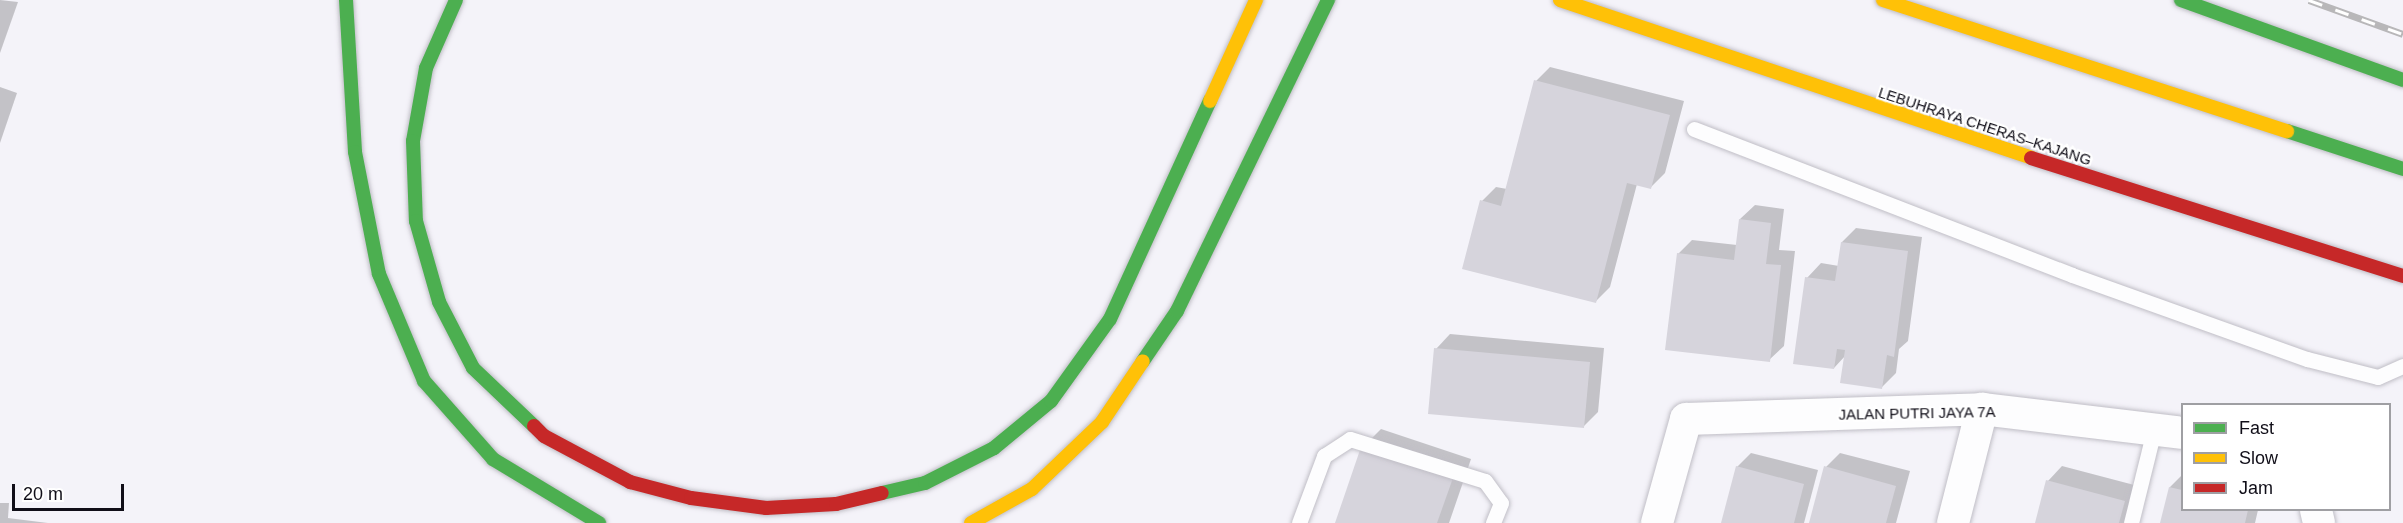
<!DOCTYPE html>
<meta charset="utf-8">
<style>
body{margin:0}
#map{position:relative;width:2403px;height:523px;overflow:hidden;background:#f4f3f9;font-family:Arial,sans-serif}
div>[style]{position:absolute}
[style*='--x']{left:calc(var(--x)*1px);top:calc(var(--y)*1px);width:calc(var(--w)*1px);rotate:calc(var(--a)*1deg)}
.shadow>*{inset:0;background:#0003}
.building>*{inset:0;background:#d6d4dc}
.roads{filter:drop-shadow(0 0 2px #c0bec6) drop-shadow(0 0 2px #c0bec6)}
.lane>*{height:15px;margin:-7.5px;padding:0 7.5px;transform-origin:7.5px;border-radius:7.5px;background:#fdfdfe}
.street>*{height:32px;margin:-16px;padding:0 16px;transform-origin:16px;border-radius:16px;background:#fdfdfe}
.fast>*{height:14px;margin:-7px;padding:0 7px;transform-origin:7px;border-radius:7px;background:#4caf50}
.slow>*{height:14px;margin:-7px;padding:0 7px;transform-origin:7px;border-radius:7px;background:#ffc107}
.jam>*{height:14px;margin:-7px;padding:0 7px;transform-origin:7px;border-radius:7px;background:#c62828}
.rail>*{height:7px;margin-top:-3.5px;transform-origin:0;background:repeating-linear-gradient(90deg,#fff 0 14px,#b8b7b9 0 28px);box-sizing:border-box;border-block:2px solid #b8b7b9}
span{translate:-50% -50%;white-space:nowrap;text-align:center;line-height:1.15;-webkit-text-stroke:4.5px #fff;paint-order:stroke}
.street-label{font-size:15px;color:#100e18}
.legend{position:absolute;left:2181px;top:403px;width:210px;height:108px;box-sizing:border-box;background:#fff;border:2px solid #9f9fa3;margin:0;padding:8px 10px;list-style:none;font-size:18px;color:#100e18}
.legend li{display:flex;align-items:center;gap:12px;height:30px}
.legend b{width:30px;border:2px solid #9f9fa3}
.scale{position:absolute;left:12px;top:484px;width:112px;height:27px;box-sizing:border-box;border:3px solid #100e18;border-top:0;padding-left:8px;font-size:18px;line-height:21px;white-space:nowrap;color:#100e18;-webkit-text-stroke:4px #fff;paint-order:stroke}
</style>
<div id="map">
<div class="shadow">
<div style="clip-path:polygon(0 0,18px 2px,0 53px)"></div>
<div style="clip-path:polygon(1550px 67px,1684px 101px,1665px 173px,1651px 187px,1637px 184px,1610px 287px,1596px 301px,1482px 201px,1496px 187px,1507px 189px,1536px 81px)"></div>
<div style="clip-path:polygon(0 87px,17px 93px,0 143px)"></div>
<div style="clip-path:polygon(1755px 205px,1784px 209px,1779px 250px,1795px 251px,1784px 346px,1769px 360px,1678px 254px,1692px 240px,1737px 245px,1740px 219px)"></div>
<div style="clip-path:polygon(1856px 228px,1922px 237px,1908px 341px,1899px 349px,1896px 373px,1882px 387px,1846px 355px,1834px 368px,1807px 278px,1821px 263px,1839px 266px,1842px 242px)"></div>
<div style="clip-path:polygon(1450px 334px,1604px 348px,1598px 412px,1584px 426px,1436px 349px)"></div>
<div style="clip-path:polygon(1381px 429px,1471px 459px,1449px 523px,1336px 523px,1362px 448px)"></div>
<div style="clip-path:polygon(1751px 453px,1818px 470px,1804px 523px,1722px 523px,1737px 467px)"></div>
<div style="clip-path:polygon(1840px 453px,1910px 471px,1896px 523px,1811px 523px,1826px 467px)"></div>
<div style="clip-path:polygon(2062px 466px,2138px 486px,2129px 523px,2036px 523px,2048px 481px)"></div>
<div style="clip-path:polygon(2182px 475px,2182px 510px,2258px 510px,2255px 523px,2162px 523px,2170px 487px)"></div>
<div style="clip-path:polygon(0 503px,9px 503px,8px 518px,48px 523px,0 523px)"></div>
</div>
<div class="building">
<div style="clip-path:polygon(1534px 80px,1670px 115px,1651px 189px,1627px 183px,1596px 303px,1462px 269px,1480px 200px,1501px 206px)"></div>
<div style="clip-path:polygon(1739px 219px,1771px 223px,1766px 264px,1781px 265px,1770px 362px,1665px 350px,1677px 253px,1734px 260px)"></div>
<div style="clip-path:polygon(1841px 242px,1908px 251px,1894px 357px,1887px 355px,1882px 389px,1840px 383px,1845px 350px,1837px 349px,1834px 369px,1793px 364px,1805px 277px,1835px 281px)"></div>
<div style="clip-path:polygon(1434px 348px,1590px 362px,1584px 428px,1428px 414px)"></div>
<div style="clip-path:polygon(1361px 447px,1453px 478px,1437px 523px,1335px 523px)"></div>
<div style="clip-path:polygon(1736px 466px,1804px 484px,1794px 523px,1721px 523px)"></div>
<div style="clip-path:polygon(1824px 466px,1896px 486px,1886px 523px,1809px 523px)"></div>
<div style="clip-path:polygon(2046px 480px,2125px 501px,2119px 523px,2035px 523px)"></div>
<div style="clip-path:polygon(2169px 487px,2182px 490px,2182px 510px,2248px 510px,2245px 523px,2160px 523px)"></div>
</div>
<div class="roads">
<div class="lane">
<div style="--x:1694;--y:129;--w:405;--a:21.1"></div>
<div style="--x:2072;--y:275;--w:250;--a:19.7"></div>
<div style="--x:2307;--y:359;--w:73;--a:14.2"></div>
<div style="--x:2378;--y:377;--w:27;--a:-24"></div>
<div style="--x:1299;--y:523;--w:72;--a:-69.5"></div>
<div style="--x:1324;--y:456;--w:31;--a:-33"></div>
<div style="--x:1350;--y:439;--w:141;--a:17.3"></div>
<div style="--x:1485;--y:481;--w:27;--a:54"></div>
<div style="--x:1501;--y:503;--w:22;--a:112"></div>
<div style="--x:2131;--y:523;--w:96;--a:-76.1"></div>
</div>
<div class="street">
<div style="--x:2316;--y:510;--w:13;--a:77"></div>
<div style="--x:1657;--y:523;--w:108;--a:-74.4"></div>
<div style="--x:1686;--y:419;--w:296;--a:-1.9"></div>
<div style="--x:1982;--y:409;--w:201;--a:6.8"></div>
<div style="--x:1953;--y:523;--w:118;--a:-75.7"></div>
</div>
<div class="fast">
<div style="--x:346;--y:0;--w:152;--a:86.6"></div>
<div style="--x:355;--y:152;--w:124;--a:78.9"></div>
<div style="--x:379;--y:274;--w:116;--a:67.2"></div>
<div style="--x:424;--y:381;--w:104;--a:48.5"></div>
<div style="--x:493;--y:459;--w:124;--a:31.1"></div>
<div style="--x:456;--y:0;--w:74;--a:113.8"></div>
<div style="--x:426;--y:68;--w:74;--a:100.1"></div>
<div style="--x:413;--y:141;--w:80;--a:87.9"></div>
<div style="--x:416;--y:221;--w:84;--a:74.1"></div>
<div style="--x:439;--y:302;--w:74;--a:62.7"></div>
<div style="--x:473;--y:368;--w:84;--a:43.6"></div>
<div style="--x:2181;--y:0;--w:236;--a:19.8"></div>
<div style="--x:2287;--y:131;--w:122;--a:18.1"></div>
<div style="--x:1143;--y:361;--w:60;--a:-55.8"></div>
<div style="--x:1177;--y:311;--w:346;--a:-64.1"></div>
<div style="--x:882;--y:493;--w:44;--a:-13.1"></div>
<div style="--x:925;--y:483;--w:77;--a:-26.9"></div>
<div style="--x:994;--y:448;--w:74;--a:-39.5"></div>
<div style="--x:1051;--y:401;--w:101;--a:-54.3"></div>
<div style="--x:1110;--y:319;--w:240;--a:-65.4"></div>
</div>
<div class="slow">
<div style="--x:1560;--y:0;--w:497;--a:18.5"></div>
<div style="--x:1883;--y:0;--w:425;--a:18"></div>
<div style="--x:1210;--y:101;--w:111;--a:-65.5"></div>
<div style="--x:971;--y:523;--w:70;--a:-29.1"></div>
<div style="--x:1032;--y:489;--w:97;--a:-43.7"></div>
<div style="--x:1102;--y:422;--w:73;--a:-56.1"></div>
</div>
<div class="jam">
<div style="--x:2031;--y:158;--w:390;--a:17.6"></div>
<div style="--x:534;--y:426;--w:14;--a:45"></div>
<div style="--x:544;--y:436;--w:98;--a:28.1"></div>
<div style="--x:630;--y:482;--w:63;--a:14.7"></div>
<div style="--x:691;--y:498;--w:76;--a:7.6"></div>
<div style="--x:766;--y:508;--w:70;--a:-3.3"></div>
<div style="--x:836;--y:504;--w:47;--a:-13.4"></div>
</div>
</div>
<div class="rail">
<div style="--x:2309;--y:0;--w:100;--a:19.9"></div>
</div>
<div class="street-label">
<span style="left:1985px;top:126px;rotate:18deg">LEBUHRAYA CHERAS–KAJANG</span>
<span style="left:1917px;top:413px;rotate:-1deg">JALAN PUTRI JAYA 7A</span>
</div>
<ul class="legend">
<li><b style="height:8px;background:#4caf50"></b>Fast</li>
<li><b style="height:8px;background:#ffc107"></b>Slow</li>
<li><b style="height:8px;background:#c62828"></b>Jam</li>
</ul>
<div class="scale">20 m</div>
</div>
